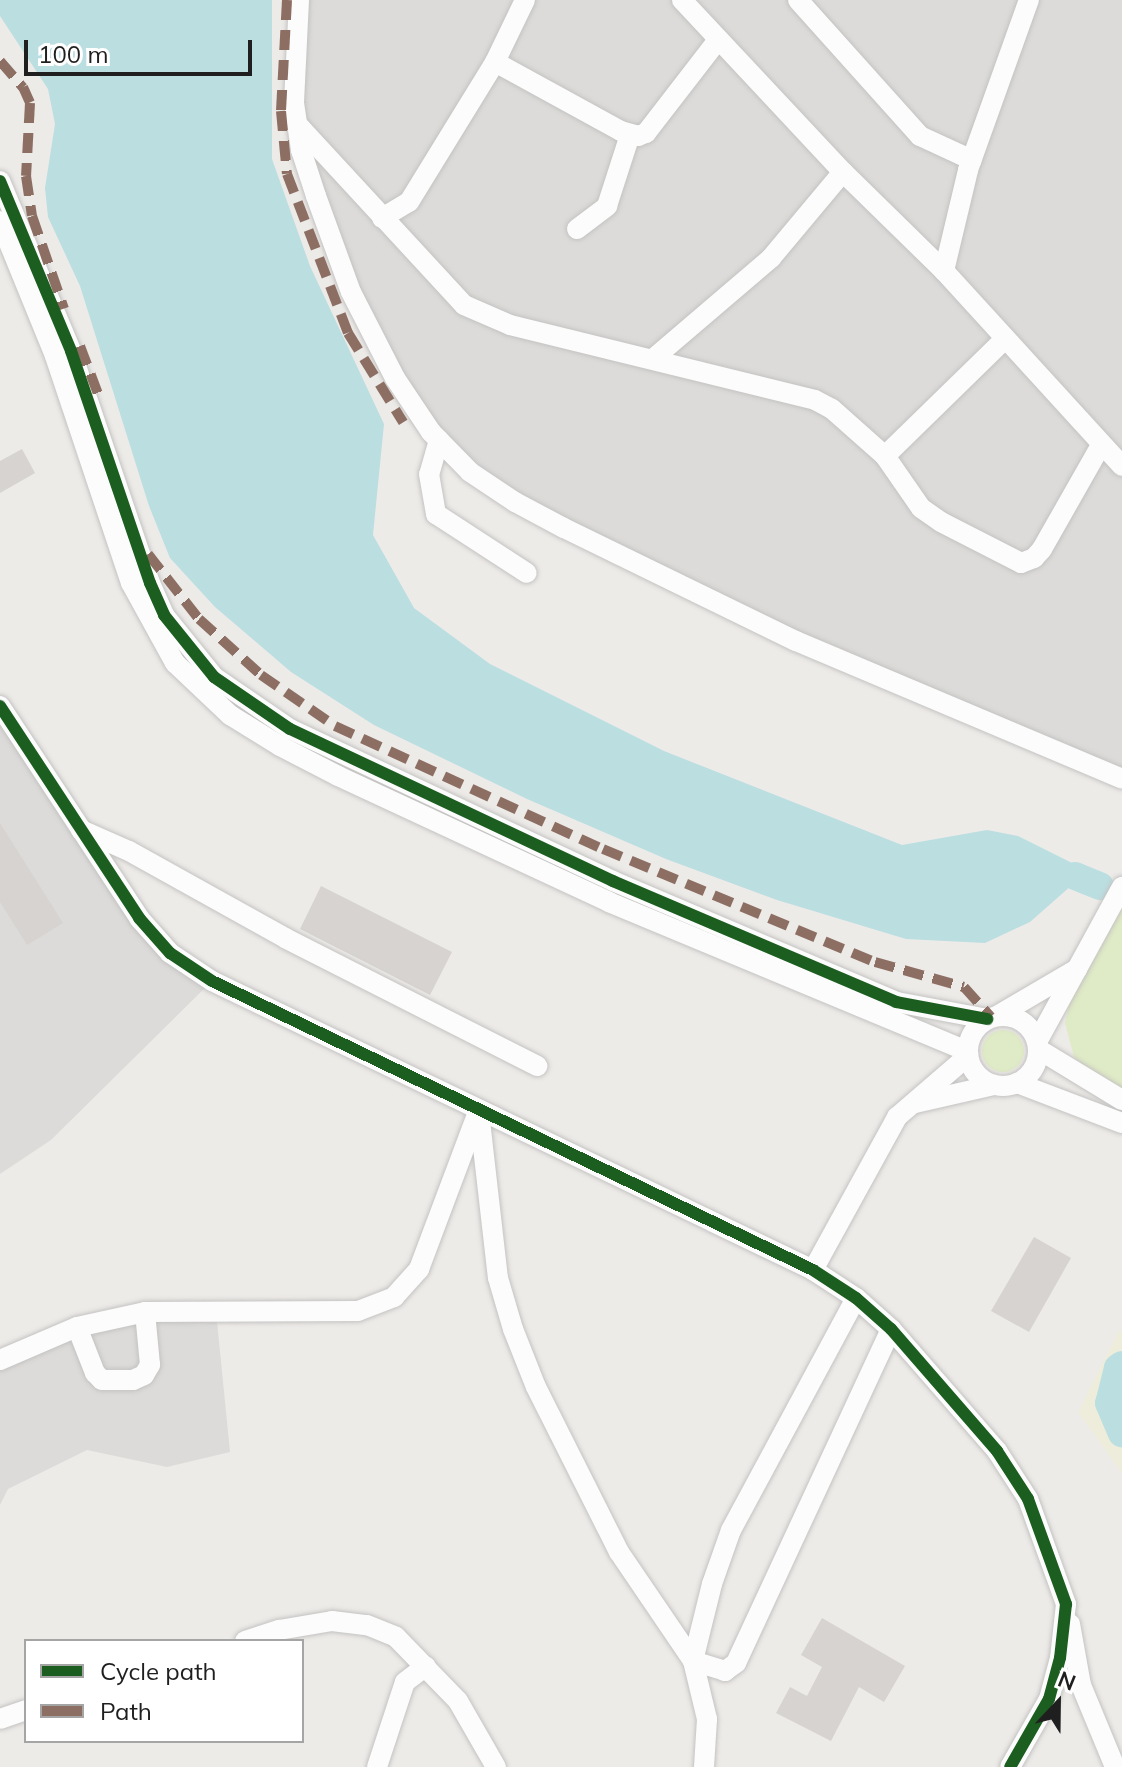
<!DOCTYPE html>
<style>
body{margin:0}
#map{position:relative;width:1122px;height:1767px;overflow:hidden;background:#edebe8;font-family:Mulish,sans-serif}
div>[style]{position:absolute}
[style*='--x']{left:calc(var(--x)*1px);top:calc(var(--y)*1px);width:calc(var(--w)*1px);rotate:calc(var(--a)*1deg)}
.residential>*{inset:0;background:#dcdbd9}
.farmland>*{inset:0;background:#eeecdb}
.grass>*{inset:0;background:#dfeac6}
.round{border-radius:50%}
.water>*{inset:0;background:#bbdee1}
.river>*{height:28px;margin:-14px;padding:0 14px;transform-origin:14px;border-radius:14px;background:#bbdee1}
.building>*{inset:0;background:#d6d3d0}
.roads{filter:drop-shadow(0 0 2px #c4c3c2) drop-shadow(0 0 2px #c4c3c2)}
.minor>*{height:20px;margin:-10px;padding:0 10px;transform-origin:10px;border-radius:10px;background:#fcfcfc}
.minor>.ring{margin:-10px;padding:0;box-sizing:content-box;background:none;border:20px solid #fcfcfc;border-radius:50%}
.quiet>*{height:10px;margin-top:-5px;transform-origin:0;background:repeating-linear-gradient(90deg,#8d6e63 0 20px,transparent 0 30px)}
.cycleway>*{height:12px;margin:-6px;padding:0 6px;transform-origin:6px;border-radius:6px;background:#1b5e20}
span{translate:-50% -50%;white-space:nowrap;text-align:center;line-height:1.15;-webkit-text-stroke:7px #fff;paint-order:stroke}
.legend{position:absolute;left:24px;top:1639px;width:280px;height:104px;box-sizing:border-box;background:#fff;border:2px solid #a5a5a5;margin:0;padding:10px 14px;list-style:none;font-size:24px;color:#1f1f1f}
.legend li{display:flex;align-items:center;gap:16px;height:40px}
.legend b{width:40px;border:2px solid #a5a5a5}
.north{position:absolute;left:1018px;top:1663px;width:80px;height:80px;-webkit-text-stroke:6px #fff;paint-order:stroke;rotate:22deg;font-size:22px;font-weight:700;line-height:32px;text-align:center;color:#1f1f1f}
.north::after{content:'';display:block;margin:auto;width:28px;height:36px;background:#1f1f1f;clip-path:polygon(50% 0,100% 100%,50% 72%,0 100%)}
.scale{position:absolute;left:24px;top:40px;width:228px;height:36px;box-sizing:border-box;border:4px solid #1f1f1f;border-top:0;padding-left:10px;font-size:24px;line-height:28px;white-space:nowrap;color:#1f1f1f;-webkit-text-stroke:6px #fff;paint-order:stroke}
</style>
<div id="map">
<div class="residential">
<div style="clip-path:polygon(299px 0,1122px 0,1122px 779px,796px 641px,470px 472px,395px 378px,296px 124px)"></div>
<div style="clip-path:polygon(0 706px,139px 918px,212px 981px,51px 1140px,0 1174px)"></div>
<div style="clip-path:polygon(216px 1311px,230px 1452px,167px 1467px,87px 1450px,8px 1489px,0 1505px,0 1360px,77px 1327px)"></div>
</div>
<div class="farmland">
<div style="clip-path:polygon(1122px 1330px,1122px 1473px,1078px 1412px,1118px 1332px)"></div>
</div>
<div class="grass">
<div style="clip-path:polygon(1122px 887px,1122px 1099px,1074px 1057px,1065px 1023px,1077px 969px)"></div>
<div class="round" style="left:982px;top:1030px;width:42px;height:42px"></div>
</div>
<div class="water">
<div style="clip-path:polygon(0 0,272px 0,272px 159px,310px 266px,384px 424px,373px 535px,414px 608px,490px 664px,664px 751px,902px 845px,987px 830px,1018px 836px,1076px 865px,1072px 885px,1030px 922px,985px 943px,906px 939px,777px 900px,666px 859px,527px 799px,374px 725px,291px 672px,215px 607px,170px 558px,149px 506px,80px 286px,48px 217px,45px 188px,55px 124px,48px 89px,0 16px)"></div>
</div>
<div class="river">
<div style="--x:1075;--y:876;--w:27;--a:22"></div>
<div style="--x:1122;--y:1365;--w:5;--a:143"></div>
<div style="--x:1118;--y:1368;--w:36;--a:104"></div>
<div style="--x:1109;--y:1403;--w:33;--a:67"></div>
</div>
<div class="building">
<div style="clip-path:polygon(22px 449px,35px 473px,0 493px,0 461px)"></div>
<div style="clip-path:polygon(0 823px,63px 923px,27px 945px,0 902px)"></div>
<div style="clip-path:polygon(321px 886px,452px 952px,430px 995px,300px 929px)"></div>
<div style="clip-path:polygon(1034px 1237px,1071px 1258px,1029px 1332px,991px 1311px)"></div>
<div style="clip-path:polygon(822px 1618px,905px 1666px,884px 1702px,859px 1687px,831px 1741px,776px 1713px,790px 1687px,807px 1696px,822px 1667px,801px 1655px)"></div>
</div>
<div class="roads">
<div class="minor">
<div style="--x:299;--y:0;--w:103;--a:92.8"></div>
<div style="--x:294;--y:103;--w:48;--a:81.5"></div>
<div style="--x:301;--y:150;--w:48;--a:71.9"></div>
<div style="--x:316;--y:196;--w:102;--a:70"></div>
<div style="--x:351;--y:292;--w:97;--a:62.9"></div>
<div style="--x:395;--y:378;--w:65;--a:56.3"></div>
<div style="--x:431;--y:432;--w:56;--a:45.7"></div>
<div style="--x:470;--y:472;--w:54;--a:33.7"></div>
<div style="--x:515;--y:502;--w:55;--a:28"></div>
<div style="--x:564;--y:528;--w:258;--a:26"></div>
<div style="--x:796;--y:641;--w:354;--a:22.9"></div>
<div style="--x:682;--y:0;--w:236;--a:46.9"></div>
<div style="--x:843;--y:172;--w:141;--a:44.4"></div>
<div style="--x:944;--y:271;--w:264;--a:47.6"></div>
<div style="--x:798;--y:0;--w:183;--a:48.1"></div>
<div style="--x:920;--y:136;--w:57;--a:24.8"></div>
<div style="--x:495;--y:62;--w:144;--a:28.7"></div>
<div style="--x:621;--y:131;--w:18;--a:16"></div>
<div style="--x:638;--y:136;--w:9;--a:-21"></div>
<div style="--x:646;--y:133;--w:118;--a:-52.3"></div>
<div style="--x:297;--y:124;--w:246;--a:47.3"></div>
<div style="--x:464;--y:305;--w:50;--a:23.5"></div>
<div style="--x:510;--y:325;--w:314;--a:13.8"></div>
<div style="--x:815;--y:400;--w:19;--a:28"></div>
<div style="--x:832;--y:409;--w:71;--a:41.6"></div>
<div style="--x:885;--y:456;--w:63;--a:55.3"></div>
<div style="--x:921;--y:508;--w:24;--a:35"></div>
<div style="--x:941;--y:522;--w:90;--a:27.1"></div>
<div style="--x:1021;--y:563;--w:14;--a:-21"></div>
<div style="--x:1034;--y:558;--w:12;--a:-48"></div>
<div style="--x:1042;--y:549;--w:120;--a:-60.4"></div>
<div style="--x:0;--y:181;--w:184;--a:67.3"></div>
<div style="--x:71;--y:351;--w:245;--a:71.2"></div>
<div style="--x:150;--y:583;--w:35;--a:66"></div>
<div style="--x:164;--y:615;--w:80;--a:51.1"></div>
<div style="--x:214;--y:677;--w:92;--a:34.4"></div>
<div style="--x:290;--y:729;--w:357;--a:25.2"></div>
<div style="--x:613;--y:881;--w:308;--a:23.1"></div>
<div style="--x:896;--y:1002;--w:93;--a:10.6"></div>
<div style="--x:382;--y:218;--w:31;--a:-31"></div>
<div style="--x:409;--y:202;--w:164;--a:-58.4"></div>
<div style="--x:495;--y:62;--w:69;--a:-64.2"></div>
<div style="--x:0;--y:221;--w:146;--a:67.8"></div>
<div style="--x:55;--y:356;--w:239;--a:71.5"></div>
<div style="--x:131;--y:583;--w:91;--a:61.2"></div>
<div style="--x:175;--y:663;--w:76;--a:43.4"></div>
<div style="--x:230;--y:715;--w:59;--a:31.8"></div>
<div style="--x:280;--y:746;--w:65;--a:27.3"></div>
<div style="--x:338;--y:776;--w:299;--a:24.9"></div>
<div style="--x:609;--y:902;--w:388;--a:22.6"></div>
<div style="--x:577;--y:229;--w:38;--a:-37"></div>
<div style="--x:607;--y:206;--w:75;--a:-72.1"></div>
<div style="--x:944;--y:271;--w:104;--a:-76.6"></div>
<div style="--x:968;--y:170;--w:181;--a:-70.3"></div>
<div style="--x:654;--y:358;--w:154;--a:-40.5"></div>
<div style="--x:771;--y:258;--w:112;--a:-50.1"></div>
<div style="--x:439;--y:440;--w:35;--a:106"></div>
<div style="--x:429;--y:474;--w:41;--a:80.1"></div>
<div style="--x:436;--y:514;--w:108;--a:33"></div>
<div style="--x:885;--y:456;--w:168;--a:-44.3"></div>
<div style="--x:0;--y:706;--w:254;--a:56.7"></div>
<div style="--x:139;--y:918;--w:47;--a:48.5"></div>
<div style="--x:170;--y:953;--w:50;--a:33.7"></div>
<div style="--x:212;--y:981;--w:667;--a:25.68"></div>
<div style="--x:813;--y:1270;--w:51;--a:33.1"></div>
<div style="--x:856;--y:1298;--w:47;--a:41.5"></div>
<div style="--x:891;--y:1329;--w:162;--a:49"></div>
<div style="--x:997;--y:1451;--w:57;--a:57.1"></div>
<div style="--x:1028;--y:1499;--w:112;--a:70.1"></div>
<div style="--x:1066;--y:1604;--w:54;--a:96.3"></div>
<div style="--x:1060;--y:1658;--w:42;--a:105"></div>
<div style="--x:1049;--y:1699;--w:78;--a:119.8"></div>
<div style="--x:81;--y:830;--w:52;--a:23.6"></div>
<div style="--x:129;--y:851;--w:179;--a:29.1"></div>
<div style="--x:285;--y:938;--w:283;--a:26.9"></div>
<div class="ring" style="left:968px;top:1016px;width:50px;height:50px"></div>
<div style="--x:997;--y:1016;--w:93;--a:-30.4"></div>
<div style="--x:1037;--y:1042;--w:177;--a:-61.3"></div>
<div style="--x:1038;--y:1049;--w:98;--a:31.3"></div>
<div style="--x:1017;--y:1083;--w:112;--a:20.9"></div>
<div style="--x:915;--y:1103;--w:81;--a:-12.8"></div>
<div style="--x:479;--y:1112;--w:167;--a:83.5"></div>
<div style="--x:498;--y:1278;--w:53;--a:73.6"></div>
<div style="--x:513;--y:1329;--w:62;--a:68.4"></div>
<div style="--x:536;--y:1387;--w:185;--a:63.3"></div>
<div style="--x:619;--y:1552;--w:132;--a:55.8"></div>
<div style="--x:693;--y:1661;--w:60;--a:76.4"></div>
<div style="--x:707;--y:1719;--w:48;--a:93.6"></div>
<div style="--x:813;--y:1270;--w:175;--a:-61.2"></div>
<div style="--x:897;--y:1117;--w:94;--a:-40.7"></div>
<div style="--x:856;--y:1298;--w:264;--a:118.3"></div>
<div style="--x:731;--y:1530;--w:57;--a:109.4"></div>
<div style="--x:712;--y:1584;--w:79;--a:103.9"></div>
<div style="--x:693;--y:1661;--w:34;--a:17"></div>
<div style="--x:725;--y:1671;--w:14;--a:-36"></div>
<div style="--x:736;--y:1663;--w:368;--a:-65.1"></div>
<div style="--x:77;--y:1327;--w:49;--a:68.6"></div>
<div style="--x:95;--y:1373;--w:10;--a:45"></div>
<div style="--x:102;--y:1380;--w:31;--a:0"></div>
<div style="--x:133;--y:1380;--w:12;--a:-24"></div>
<div style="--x:144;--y:1375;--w:12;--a:-59"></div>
<div style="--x:150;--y:1365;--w:53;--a:-95.4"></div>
<div style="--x:0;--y:1360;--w:84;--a:-23.2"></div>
<div style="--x:77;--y:1327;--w:70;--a:-12.4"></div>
<div style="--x:145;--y:1312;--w:213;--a:-0.3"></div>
<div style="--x:358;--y:1311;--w:39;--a:-21"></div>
<div style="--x:394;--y:1297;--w:38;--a:-48"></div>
<div style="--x:419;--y:1269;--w:165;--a:-69.4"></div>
<div style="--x:1070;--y:1624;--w:62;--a:79.8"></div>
<div style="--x:1081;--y:1685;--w:89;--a:67.5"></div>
<div style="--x:245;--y:1641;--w:36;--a:-18"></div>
<div style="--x:279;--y:1630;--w:54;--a:-9.6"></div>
<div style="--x:332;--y:1621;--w:35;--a:7"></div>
<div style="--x:367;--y:1625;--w:31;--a:22"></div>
<div style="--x:396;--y:1637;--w:89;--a:45.9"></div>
<div style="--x:458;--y:1701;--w:76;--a:60.1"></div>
<div style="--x:0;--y:1719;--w:28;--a:-19"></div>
<div style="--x:377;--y:1767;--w:89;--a:-71.8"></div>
<div style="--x:405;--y:1682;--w:26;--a:-37"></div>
</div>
</div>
<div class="quiet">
<div style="--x:287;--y:0;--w:111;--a:93.1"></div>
<div style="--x:281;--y:111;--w:63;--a:84.6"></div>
<div style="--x:287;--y:174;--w:170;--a:69"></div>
<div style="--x:348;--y:333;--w:105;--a:58.3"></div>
<div style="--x:0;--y:61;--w:35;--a:49"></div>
<div style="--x:23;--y:87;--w:17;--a:66"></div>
<div style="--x:30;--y:103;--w:73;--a:93.1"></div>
<div style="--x:26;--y:176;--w:40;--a:81.5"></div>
<div style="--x:32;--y:216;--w:98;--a:71"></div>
<div style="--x:80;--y:346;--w:51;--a:69.4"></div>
<div style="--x:148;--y:554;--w:83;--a:51.9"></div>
<div style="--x:199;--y:619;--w:84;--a:42.1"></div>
<div style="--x:261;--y:675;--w:90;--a:34.6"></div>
<div style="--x:335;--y:726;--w:295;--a:24.7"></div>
<div style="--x:603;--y:849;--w:295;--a:22.6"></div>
<div style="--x:875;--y:962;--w:92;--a:15.7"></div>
<div style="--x:964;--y:987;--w:40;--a:48"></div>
</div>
<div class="cycleway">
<div style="--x:0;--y:181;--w:184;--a:67.3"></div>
<div style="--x:71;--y:351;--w:245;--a:71.2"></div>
<div style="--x:150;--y:583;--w:35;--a:66"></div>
<div style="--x:164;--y:615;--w:80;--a:51.1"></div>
<div style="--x:214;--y:677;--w:92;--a:34.4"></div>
<div style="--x:290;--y:729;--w:357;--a:25.2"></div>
<div style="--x:613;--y:881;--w:308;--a:23.1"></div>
<div style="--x:896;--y:1002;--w:93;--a:10.6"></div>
<div style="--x:0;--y:706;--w:254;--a:56.7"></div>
<div style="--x:139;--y:918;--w:47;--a:48.5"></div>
<div style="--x:170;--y:953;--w:50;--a:33.7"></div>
<div style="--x:212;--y:981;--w:667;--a:25.68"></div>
<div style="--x:813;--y:1270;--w:51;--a:33.1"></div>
<div style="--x:856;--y:1298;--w:47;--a:41.5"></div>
<div style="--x:891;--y:1329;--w:162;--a:49"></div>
<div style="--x:997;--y:1451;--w:57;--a:57.1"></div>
<div style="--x:1028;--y:1499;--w:112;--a:70.1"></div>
<div style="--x:1066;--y:1604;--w:54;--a:96.3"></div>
<div style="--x:1060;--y:1658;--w:42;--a:105"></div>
<div style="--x:1049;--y:1699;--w:78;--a:119.8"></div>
</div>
<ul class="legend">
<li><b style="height:10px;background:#1b5e20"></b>Cycle path</li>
<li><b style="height:10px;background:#8d6e63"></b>Path</li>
</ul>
<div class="north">N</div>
<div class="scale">100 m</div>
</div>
